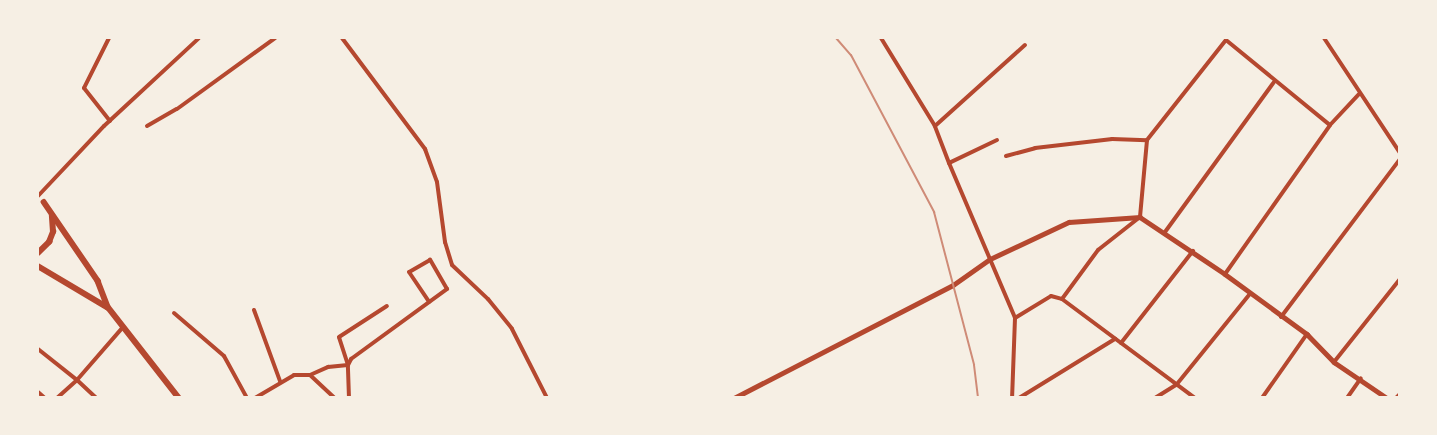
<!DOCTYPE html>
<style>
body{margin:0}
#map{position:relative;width:1437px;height:435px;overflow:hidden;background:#f6efe4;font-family:"Times New Roman",serif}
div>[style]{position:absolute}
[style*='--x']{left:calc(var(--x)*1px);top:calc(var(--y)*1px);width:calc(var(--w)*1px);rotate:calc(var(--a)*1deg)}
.minor>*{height:4px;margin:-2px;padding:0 2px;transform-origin:2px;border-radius:2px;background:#b5482f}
.tertiary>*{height:4.5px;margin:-2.25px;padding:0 2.25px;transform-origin:2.25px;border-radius:2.25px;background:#b5482f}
.primary>*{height:5.5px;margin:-2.75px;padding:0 2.75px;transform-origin:2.75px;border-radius:2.75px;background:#b5482f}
.rail>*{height:2px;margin:-1px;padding:0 1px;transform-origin:1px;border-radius:1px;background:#cf8b77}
span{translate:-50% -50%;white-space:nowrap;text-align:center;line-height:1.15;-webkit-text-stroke:4.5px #f6efe4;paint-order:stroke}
.frame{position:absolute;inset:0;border:39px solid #f6efe4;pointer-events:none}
</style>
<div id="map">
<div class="minor">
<div style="--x:109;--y:38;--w:56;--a:116.6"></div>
<div style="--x:84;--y:88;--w:42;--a:51.8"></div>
<div style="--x:342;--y:38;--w:139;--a:53.2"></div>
<div style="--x:425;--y:149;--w:35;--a:70"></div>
<div style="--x:437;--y:182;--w:61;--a:82.4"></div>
<div style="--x:445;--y:242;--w:24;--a:73"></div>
<div style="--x:452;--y:265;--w:50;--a:43.4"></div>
<div style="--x:488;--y:299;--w:38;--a:51"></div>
<div style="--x:512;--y:329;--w:77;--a:63.1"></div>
<div style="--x:881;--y:38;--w:103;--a:58.5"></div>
<div style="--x:1324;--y:38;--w:138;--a:56.5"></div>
<div style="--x:147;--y:126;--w:34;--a:-30"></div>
<div style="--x:177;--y:109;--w:121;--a:-35.9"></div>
<div style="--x:997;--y:140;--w:53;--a:154.4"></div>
<div style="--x:949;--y:163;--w:168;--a:66.9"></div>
<div style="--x:1015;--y:318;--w:80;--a:92.1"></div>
<div style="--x:1006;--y:156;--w:30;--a:-15"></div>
<div style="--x:1035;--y:148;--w:78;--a:-6.7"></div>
<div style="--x:1112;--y:139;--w:35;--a:2"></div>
<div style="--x:949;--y:163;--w:40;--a:-111"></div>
<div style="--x:935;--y:126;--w:121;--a:-42"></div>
<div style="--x:38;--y:196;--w:96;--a:-46.7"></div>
<div style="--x:104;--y:126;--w:129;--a:-42.8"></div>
<div style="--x:1165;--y:232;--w:185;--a:-54"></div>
<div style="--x:1225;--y:274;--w:182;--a:-54.8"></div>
<div style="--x:1330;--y:125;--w:42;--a:-46.9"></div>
<div style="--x:1062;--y:299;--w:61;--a:-53.7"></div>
<div style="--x:1098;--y:250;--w:53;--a:-38.2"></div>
<div style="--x:1140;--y:217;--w:77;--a:-84.8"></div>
<div style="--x:1147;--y:140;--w:127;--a:-51.7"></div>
<div style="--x:1226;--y:40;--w:134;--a:39.3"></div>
<div style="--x:254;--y:310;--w:76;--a:69.9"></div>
<div style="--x:174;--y:313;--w:66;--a:40.7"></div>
<div style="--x:224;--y:356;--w:48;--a:61.3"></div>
<div style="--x:1281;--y:317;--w:198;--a:-53"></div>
<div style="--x:1015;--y:318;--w:42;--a:-31.4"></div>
<div style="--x:1051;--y:296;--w:11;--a:15"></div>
<div style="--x:1062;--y:299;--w:166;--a:36.7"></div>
<div style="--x:1121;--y:343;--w:117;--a:-52"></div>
<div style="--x:38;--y:349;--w:50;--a:38.5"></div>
<div style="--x:77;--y:380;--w:70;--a:-49"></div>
<div style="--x:1334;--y:362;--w:106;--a:-51.5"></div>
<div style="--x:310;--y:375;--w:20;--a:-24"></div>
<div style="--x:328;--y:367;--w:20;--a:-6"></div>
<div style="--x:348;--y:365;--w:29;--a:-108"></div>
<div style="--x:339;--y:337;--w:57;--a:-32.9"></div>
<div style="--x:38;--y:392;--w:9;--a:41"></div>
<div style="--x:57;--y:398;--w:27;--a:-42"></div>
<div style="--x:77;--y:380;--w:26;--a:43"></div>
<div style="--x:255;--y:398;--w:45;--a:-30.5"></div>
<div style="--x:294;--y:375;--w:16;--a:0"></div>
<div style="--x:310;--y:375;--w:34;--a:43"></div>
<div style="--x:349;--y:398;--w:33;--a:-92"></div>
<div style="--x:348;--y:365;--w:7;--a:-63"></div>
<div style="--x:351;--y:359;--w:119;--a:-36.1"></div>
<div style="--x:447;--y:289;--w:34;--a:-120"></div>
<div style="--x:430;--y:260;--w:24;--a:150"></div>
<div style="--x:409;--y:272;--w:36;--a:56"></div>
<div style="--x:1019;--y:398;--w:113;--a:-31.6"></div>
<div style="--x:1155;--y:398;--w:26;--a:-32"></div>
<div style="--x:1177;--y:384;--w:116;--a:-51"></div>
<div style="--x:1262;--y:398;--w:78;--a:-54.9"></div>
<div style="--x:1347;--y:398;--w:24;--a:-55"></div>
<div style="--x:1396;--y:398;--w:6;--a:-45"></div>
</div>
<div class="tertiary">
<div style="--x:734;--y:398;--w:246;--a:-27.3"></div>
<div style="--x:953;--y:285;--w:45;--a:-35.1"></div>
<div style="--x:990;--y:259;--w:87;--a:-25.1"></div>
<div style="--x:1069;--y:222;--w:71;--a:-4"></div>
<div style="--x:1140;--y:217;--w:102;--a:33.8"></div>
<div style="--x:1225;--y:274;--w:102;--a:36.2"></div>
<div style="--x:1307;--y:334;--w:39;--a:46"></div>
<div style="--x:1334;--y:362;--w:64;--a:34.2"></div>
</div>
<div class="primary">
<div style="--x:44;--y:202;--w:96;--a:55.6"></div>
<div style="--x:98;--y:281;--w:28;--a:69"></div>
<div style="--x:108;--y:307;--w:115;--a:52"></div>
<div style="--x:38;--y:253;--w:16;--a:-45"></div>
<div style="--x:49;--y:242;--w:11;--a:-68"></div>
<div style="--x:53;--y:232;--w:16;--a:-94"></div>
<div style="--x:38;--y:266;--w:80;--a:30.7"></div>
</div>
<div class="rail">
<div style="--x:836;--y:38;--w:23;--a:49"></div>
<div style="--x:851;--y:55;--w:178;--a:62.1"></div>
<div style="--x:934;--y:212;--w:158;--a:75.3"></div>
<div style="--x:974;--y:365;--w:33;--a:83"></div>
</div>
<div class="frame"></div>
</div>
